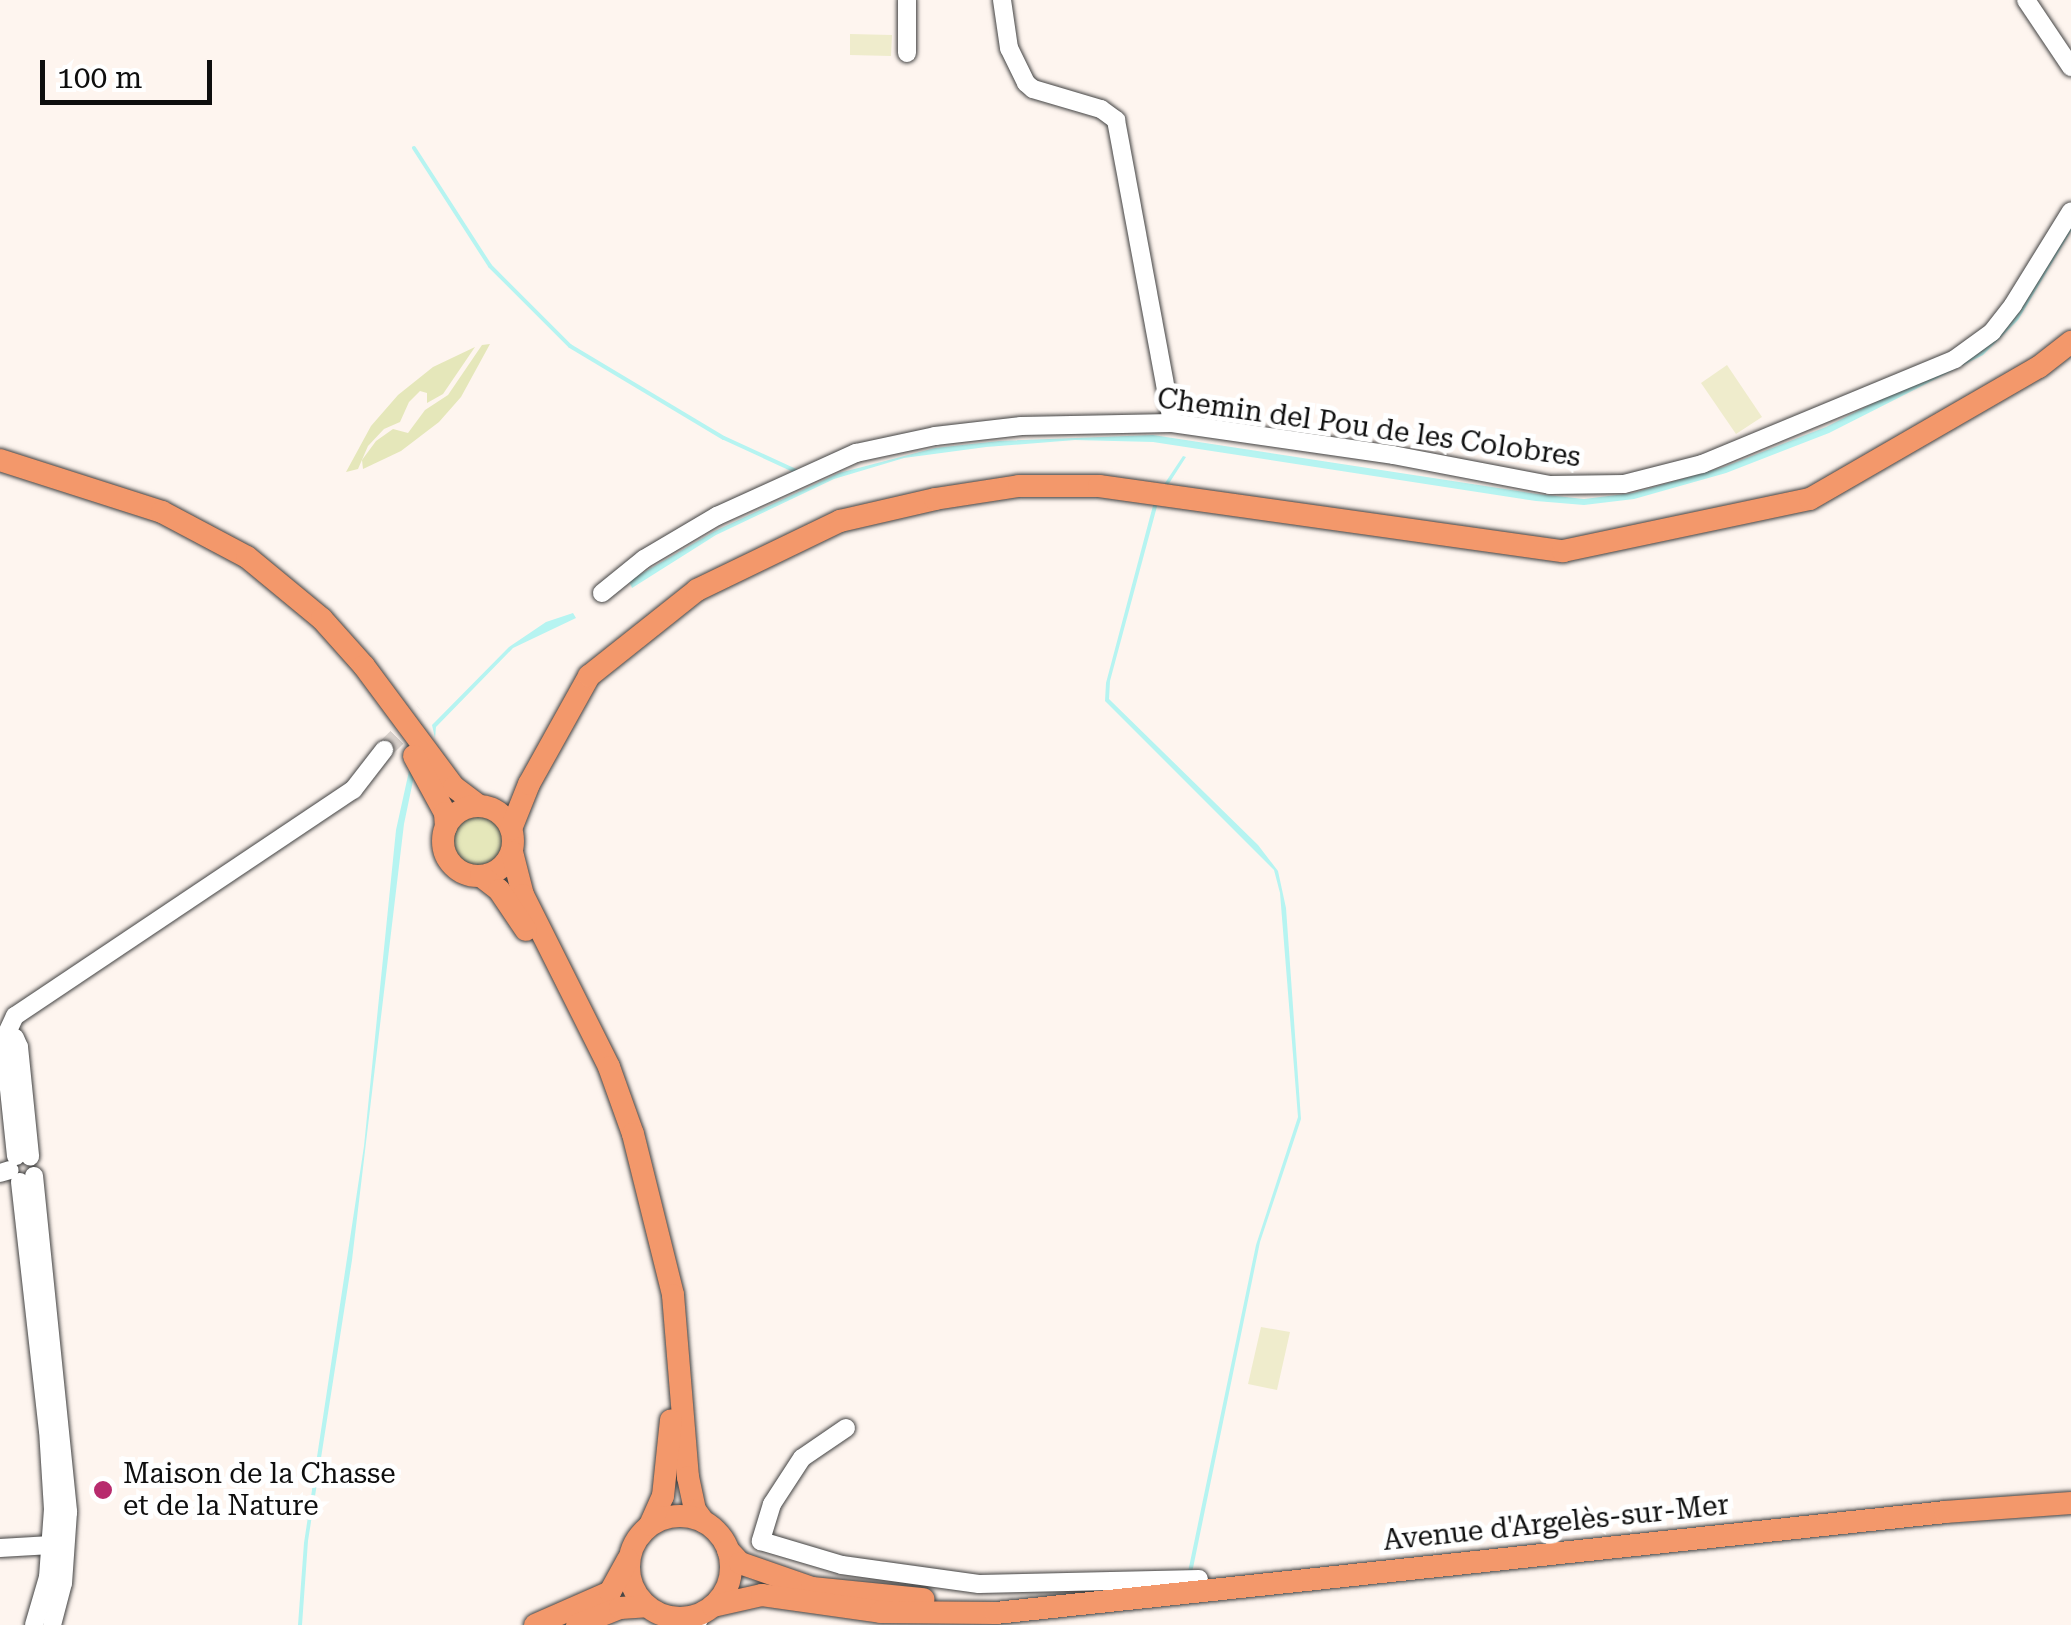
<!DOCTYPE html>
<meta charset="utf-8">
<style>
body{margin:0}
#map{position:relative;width:2071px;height:1625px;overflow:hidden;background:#fef5ef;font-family:"Roboto Serif",serif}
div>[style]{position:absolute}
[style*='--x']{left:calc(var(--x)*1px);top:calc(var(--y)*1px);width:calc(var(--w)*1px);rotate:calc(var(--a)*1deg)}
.green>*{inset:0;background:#e5e7ba}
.round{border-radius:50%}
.pitch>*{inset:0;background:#efeccc}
.water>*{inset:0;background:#b6f4f1}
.stream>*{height:4px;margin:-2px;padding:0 2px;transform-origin:2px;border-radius:2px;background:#b6f4f1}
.minor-tunnel>*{height:18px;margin-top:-9px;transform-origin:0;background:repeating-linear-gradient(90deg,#dad2cd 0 18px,transparent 0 27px)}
.roads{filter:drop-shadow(0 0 2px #414141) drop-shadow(0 0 2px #414141)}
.minor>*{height:18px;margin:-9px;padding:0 9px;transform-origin:9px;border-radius:9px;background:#fff}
.major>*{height:22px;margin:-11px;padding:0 11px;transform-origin:11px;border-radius:11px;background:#f3986b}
.major>.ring{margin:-11px;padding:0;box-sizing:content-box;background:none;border:22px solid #f3986b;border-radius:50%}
.dots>*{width:28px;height:28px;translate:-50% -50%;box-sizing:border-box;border:5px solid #fff;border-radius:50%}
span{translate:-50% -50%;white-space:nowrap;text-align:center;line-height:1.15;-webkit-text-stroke:10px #fff;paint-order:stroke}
.street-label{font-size:28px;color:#0e0e0e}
.poi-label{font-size:28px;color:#0e0e0e}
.left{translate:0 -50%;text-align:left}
.scale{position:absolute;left:40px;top:60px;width:172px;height:45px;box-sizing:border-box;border:5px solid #0e0e0e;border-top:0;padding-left:12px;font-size:30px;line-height:35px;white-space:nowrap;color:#0e0e0e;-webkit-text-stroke:8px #fff;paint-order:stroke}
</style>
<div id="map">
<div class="green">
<div style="clip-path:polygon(490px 344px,461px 397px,439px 422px,401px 451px,363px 469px,362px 460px,376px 441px,393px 429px,408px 433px,425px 410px,448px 395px,482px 345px)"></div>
<div style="clip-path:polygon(475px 347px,443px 394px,427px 403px,427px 393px,420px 391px,409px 402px,400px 422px,384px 429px,368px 446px,358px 469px,346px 472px,371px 426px,398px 395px,433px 367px)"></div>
<div class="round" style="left:453px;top:815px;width:52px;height:52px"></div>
</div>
<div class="pitch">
<div style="clip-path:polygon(850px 34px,892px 35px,891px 56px,850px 55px)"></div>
<div style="clip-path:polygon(1727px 365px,1762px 417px,1736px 434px,1701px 383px)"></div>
<div style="clip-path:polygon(1261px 1327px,1290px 1332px,1277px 1390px,1248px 1384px)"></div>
</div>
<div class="water">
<div style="clip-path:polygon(2071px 220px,2071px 231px,2018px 320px,1983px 355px,1829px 433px,1726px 473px,1634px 499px,1584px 505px,1536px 501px,1153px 442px,1075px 440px,986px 447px,904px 458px,834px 479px,716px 535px,632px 588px,629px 581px,715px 531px,839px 473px,935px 448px,999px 441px,1153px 435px,1537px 494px,1584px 499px,1633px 493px,1724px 467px,1826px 427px,1979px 350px)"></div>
<div style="clip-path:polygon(1183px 456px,1186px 457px,1159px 499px,1110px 681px,1109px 699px,1258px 845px,1278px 871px,1286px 908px,1301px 1119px,1260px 1242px,1192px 1573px,1188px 1572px,1256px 1245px,1298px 1117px,1280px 893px,1274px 870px,1105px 701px,1106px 683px,1155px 498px)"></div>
<div style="clip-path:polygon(573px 613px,576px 618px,513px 648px,436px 727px,435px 738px,432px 725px,509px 647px,546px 622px)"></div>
<div style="clip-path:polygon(409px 771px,414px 776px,404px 824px,352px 1260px,308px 1541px,302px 1625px,298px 1625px,304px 1543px,364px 1146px,396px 830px)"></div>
</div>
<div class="stream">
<div style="--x:414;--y:148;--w:140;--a:57.2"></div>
<div style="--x:490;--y:266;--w:113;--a:45"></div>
<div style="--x:570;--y:346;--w:179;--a:30.9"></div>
<div style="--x:724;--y:438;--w:81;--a:24.7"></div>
</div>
<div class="minor-tunnel">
<div style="--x:384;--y:750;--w:54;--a:-44.3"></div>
</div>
<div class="roads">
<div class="minor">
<div style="--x:1002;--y:0;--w:49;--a:81.7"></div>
<div style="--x:1009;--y:48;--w:39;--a:64"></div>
<div style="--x:1026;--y:83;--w:9;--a:41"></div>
<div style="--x:1033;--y:89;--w:71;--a:16.4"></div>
<div style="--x:1101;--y:109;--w:19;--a:36"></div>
<div style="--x:1116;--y:120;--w:308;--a:79.5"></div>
<div style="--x:2026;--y:0;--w:81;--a:56.1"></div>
<div style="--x:907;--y:53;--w:53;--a:-90"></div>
<div style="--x:602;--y:593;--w:54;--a:-39"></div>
<div style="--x:644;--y:559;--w:85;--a:-30.5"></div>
<div style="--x:717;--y:516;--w:153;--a:-24.4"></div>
<div style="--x:856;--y:453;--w:81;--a:-12.1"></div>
<div style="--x:935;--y:436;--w:87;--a:-6.6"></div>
<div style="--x:1021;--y:426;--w:151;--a:-1.1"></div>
<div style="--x:1172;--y:423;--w:223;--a:8.2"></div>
<div style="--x:1393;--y:455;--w:160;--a:10.8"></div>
<div style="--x:1550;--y:485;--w:74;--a:-0.8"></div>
<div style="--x:1624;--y:484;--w:81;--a:-14.4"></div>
<div style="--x:1702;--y:464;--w:274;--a:-22.5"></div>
<div style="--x:1955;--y:359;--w:46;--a:-36.1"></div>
<div style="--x:1992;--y:332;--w:34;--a:-52"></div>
<div style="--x:2013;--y:305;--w:110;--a:-58.3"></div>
<div style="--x:5;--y:1035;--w:10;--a:17"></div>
<div style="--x:15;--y:1038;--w:10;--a:66"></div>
<div style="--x:19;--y:1047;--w:110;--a:84.2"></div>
<div style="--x:16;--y:1156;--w:96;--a:-96"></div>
<div style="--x:6;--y:1061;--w:26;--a:-90"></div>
<div style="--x:6;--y:1035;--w:21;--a:-65"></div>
<div style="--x:15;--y:1016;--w:407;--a:-33.8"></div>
<div style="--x:353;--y:790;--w:51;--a:-52.2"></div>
<div style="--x:0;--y:1173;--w:10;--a:-17"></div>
<div style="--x:34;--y:1176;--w:338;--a:84.2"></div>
<div style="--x:68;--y:1512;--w:71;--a:94"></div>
<div style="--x:63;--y:1583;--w:43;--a:104.7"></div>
<div style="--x:20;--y:1182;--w:250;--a:83.6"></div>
<div style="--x:48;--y:1430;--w:79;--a:86.4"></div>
<div style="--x:53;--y:1509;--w:68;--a:94.2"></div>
<div style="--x:48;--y:1577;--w:50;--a:106.3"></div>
<div style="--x:846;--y:1428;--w:53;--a:145.7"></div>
<div style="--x:802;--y:1458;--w:55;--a:123.1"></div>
<div style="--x:772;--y:1504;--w:39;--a:107"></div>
<div style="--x:761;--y:1541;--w:84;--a:16.5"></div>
<div style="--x:842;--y:1565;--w:138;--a:7.9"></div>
<div style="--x:979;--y:1584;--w:220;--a:-1.3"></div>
<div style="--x:0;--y:1548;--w:51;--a:-3.4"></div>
<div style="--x:668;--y:1617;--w:11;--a:49"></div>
<div style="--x:696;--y:1625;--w:13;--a:-63"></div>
</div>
<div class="major">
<div style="--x:0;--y:460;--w:170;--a:17.8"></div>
<div style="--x:162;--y:512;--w:96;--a:27.9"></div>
<div style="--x:247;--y:557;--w:97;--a:39.6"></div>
<div style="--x:322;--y:619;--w:63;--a:48.2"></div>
<div style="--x:364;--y:666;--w:151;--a:53.4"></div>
<div style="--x:454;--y:787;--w:30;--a:37"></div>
<div style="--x:414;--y:756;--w:65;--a:61.5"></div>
<div style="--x:445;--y:813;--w:14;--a:86"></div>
<div class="ring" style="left:443px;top:806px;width:48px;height:48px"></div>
<div style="--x:511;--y:829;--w:48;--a:-68.2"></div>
<div style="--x:529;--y:784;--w:124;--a:-60.9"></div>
<div style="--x:589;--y:676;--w:138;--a:-38.5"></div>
<div style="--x:697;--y:590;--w:159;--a:-25.8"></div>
<div style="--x:840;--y:521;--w:98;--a:-13"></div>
<div style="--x:935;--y:499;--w:85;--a:-8.8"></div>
<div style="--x:1019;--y:486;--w:80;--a:0"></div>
<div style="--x:1099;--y:486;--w:469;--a:8"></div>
<div style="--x:1563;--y:551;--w:252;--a:-11.9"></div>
<div style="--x:1810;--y:499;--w:264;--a:-30"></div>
<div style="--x:2039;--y:367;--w:41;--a:-38"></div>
<div style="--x:512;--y:852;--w:44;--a:75.7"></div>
<div style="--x:523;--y:895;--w:192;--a:63.4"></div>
<div style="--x:609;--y:1067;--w:71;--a:70.3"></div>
<div style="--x:633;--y:1134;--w:166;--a:76"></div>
<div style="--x:673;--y:1295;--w:183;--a:85.3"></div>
<div style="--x:688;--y:1477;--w:34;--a:78"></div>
<div style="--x:695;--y:1510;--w:14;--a:54"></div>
<div style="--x:481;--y:876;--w:23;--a:38"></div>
<div style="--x:499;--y:890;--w:48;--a:56"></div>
<div class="ring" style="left:629px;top:1516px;width:80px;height:80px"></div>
<div style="--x:650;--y:1525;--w:32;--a:-66"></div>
<div style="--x:663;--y:1496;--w:76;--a:-84"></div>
<div style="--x:728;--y:1550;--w:18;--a:47"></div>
<div style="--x:740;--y:1563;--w:76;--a:19.1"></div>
<div style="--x:812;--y:1588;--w:112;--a:5.7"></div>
<div style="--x:713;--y:1606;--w:50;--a:-12.7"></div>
<div style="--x:762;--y:1595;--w:120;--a:8.1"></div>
<div style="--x:881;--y:1612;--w:115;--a:0.5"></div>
<div style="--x:996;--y:1613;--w:954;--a:-6.07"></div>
<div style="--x:1945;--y:1512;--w:126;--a:-4.1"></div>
<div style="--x:535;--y:1625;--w:82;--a:-23.7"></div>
<div style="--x:610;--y:1592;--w:37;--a:-61"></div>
<div style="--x:577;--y:1625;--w:46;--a:-21.6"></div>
<div style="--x:620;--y:1608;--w:26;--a:-4"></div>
</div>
</div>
<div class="dots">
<div style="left:103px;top:1490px;background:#b82b6d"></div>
</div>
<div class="street-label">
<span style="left:1369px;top:428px;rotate:8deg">Chemin del Pou de les Colobres</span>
<span style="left:1556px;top:1523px;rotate:-6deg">Avenue d'Argelès-sur-Mer</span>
</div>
<div class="poi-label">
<span class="left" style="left:123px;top:1490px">Maison de la Chasse<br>et de la Nature</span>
</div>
<div class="scale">100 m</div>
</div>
